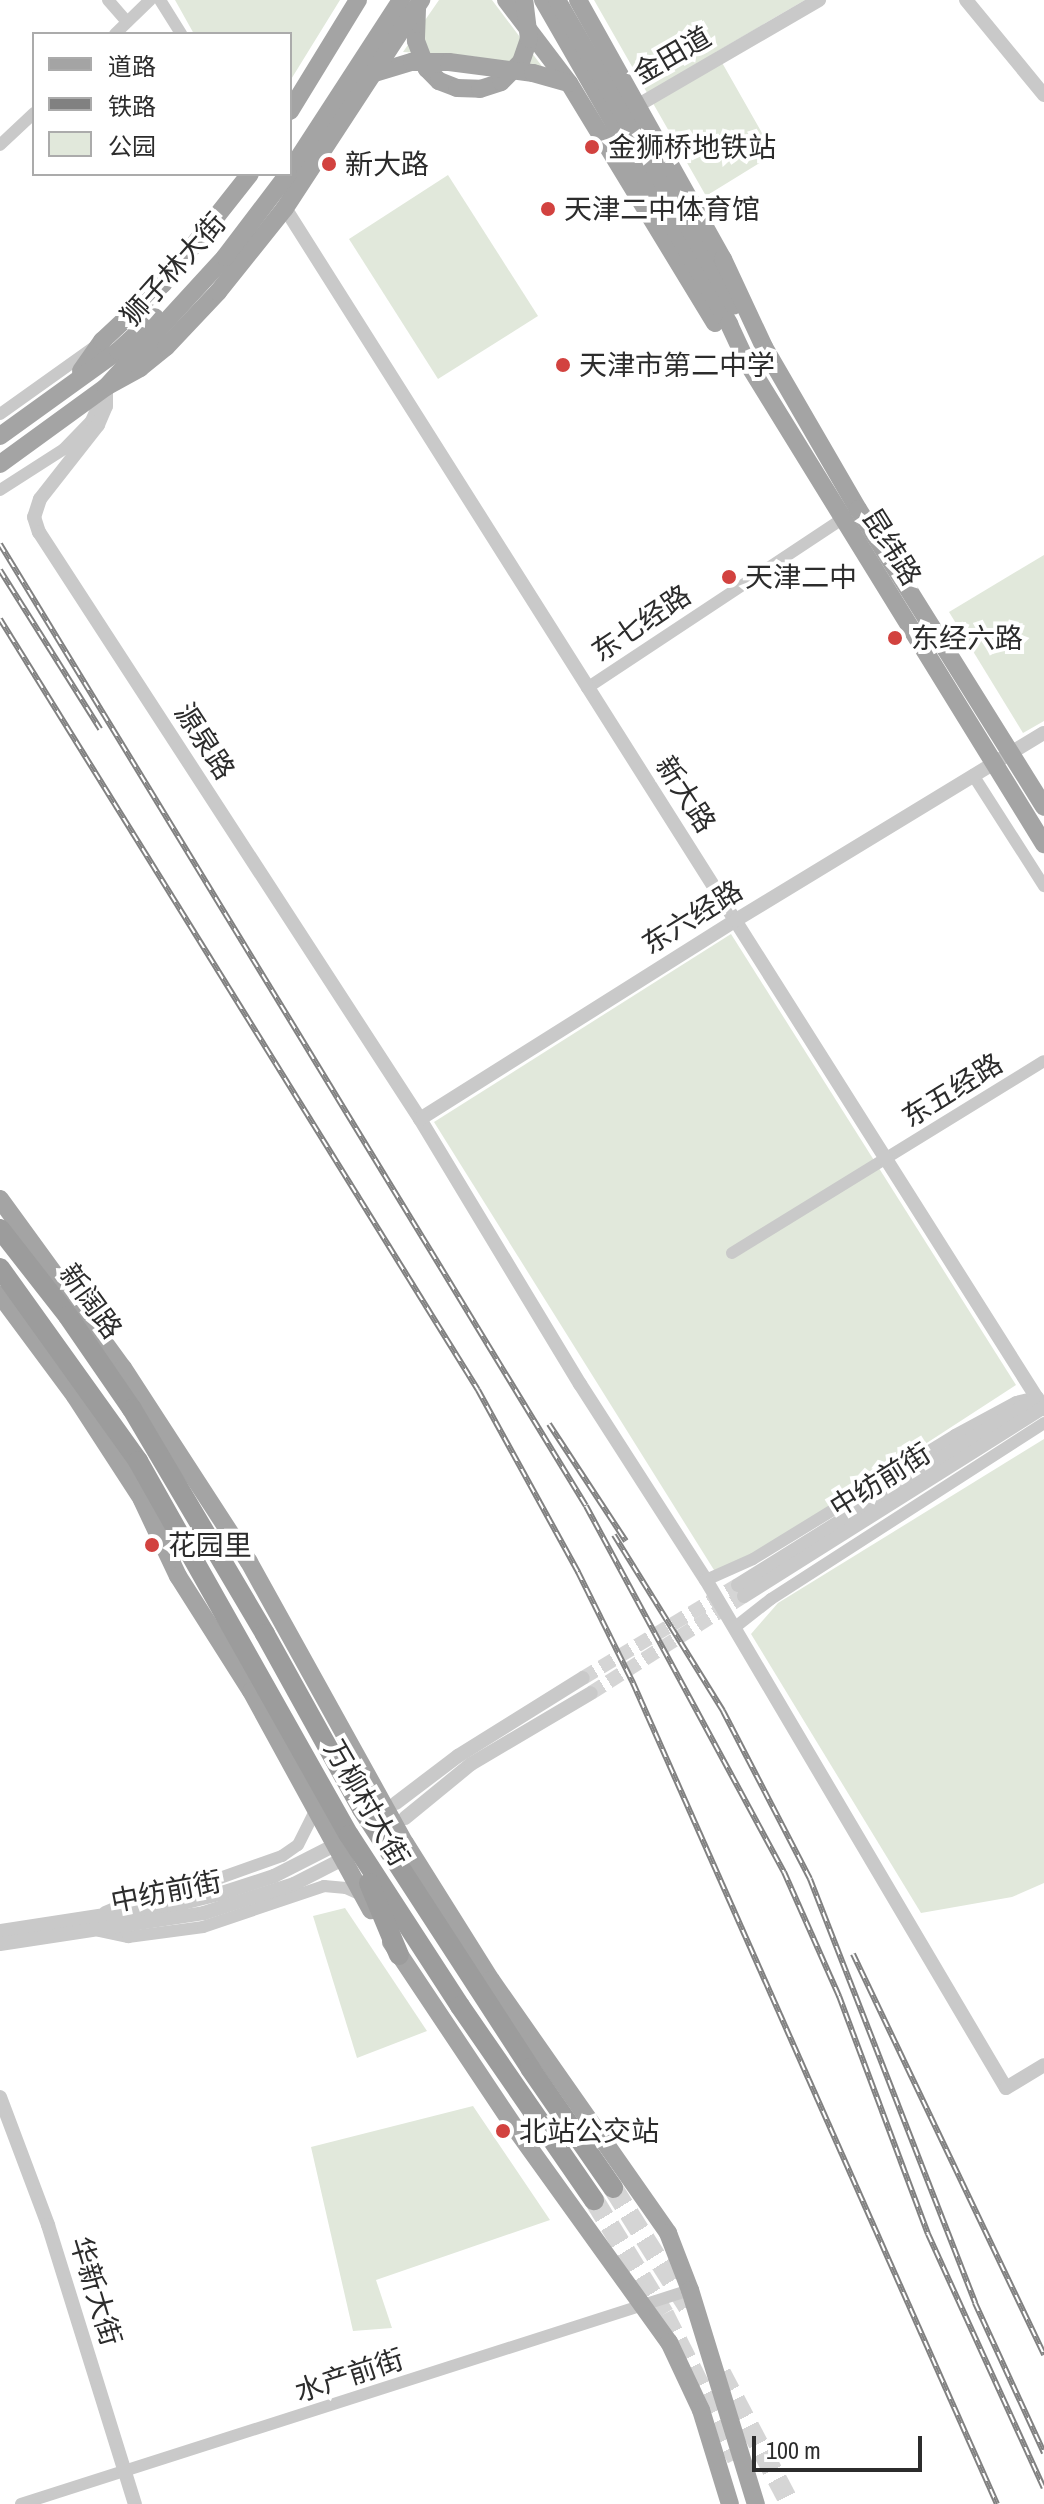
<!DOCTYPE html>
<meta charset="utf-8">
<style>
body{margin:0}
#map{position:relative;width:1044px;height:2504px;overflow:hidden;background:#fff;font-family:"Archivo Narrow","Noto Sans SC",sans-serif}
div>[style]{position:absolute}
[style*='--x']{left:calc(var(--x)*1px);top:calc(var(--y)*1px);width:calc(var(--w)*1px);rotate:calc(var(--a)*1deg)}
.green>*{inset:0;background:#e1e8db}
.tertiary-tunnel>*{height:14px;margin-top:-7px;transform-origin:0;background:repeating-linear-gradient(90deg,#d5d5d5 0 14px,transparent 0 21px)}
.trunk-tunnel>*{height:20px;margin-top:-10px;transform-origin:0;background:repeating-linear-gradient(90deg,#d5d5d5 0 20px,transparent 0 30px)}
.minor>*{height:12px;margin:-6px;padding:0 6px;transform-origin:6px;border-radius:6px;background:#c9c9c9}
.tertiary>*{height:14px;margin:-7px;padding:0 7px;transform-origin:7px;border-radius:7px;background:#c9c9c9}
.primary>*{height:18px;margin:-9px;padding:0 9px;transform-origin:9px;border-radius:9px;background:#a4a4a4}
.trunk>*{height:20px;margin:-10px;padding:0 10px;transform-origin:10px;border-radius:10px;background:#9c9c9c}
.rail>*{height:6px;margin-top:-3px;transform-origin:0;background:repeating-linear-gradient(90deg,#fff 0 9px,#818181 0 18px);box-sizing:border-box;border-block:2px solid #818181}
.dots>*{width:22px;height:22px;translate:-50% -50%;box-sizing:border-box;border:4px solid #fff;border-radius:50%}
span{translate:-50% -50%;white-space:nowrap;text-align:center;line-height:1.15;-webkit-text-stroke:8px #fff;paint-order:stroke}
.street-label{font-size:28px;color:#2c2c2c}
.poi-label{font-size:28px;color:#2c2c2c}
.left{translate:0 -50%;text-align:left}
.legend{position:absolute;left:32px;top:32px;width:260px;height:144px;box-sizing:border-box;background:#fff;border:2px solid #ababab;margin:0;padding:10px 14px;list-style:none;font-size:24px;color:#2c2c2c}
.legend li{display:flex;align-items:center;gap:16px;height:40px}
.legend b{width:40px;border:2px solid #ababab}
.scale{position:absolute;left:752px;top:2436px;width:170px;height:36px;box-sizing:border-box;border:4px solid #2c2c2c;border-top:0;padding-left:10px;font-size:24px;line-height:28px;white-space:nowrap;color:#2c2c2c;-webkit-text-stroke:6px #fff;paint-order:stroke}
</style>
<div id="map">
<div class="green">
<div style="clip-path:polygon(175px 0,340px 0,290px 81px,290px 34px,194px 34px)"></div>
<div style="clip-path:polygon(439px 0,492px 0,544px 69px,471px 56px,403px 52px)"></div>
<div style="clip-path:polygon(594px 0,805px 0,716px 52px,774px 154px,706px 196px)"></div>
<div style="clip-path:polygon(448px 175px,538px 316px,438px 379px,349px 239px)"></div>
<div style="clip-path:polygon(1044px 555px,1044px 721px,1023px 733px,949px 612px)"></div>
<div style="clip-path:polygon(731px 934px,1016px 1385px,719px 1578px,434px 1122px)"></div>
<div style="clip-path:polygon(1044px 1439px,1044px 1883px,1012px 1897px,921px 1913px,751px 1634px,778px 1603px)"></div>
<div style="clip-path:polygon(345px 1908px,427px 2031px,357px 2058px,313px 1916px)"></div>
<div style="clip-path:polygon(473px 2106px,550px 2220px,376px 2280px,392px 2328px,353px 2331px,311px 2147px)"></div>
</div>
<div class="tertiary-tunnel">
<div style="--x:583;--y:1678;--w:181;--a:-31"></div>
<div style="--x:591;--y:1693;--w:181;--a:-32.4"></div>
</div>
<div class="trunk-tunnel">
<div style="--x:613;--y:2188;--w:146;--a:57.8"></div>
<div style="--x:594;--y:2200;--w:134;--a:58.4"></div>
<div style="--x:664;--y:2314;--w:162;--a:63.3"></div>
<div style="--x:721;--y:2373;--w:148;--a:62.2"></div>
</div>
<div class="minor">
<div style="--x:108;--y:0;--w:29;--a:49"></div>
<div style="--x:160;--y:0;--w:40;--a:58"></div>
<div style="--x:115;--y:34;--w:49;--a:-44.2"></div>
<div style="--x:0;--y:145;--w:47;--a:-43.3"></div>
<div style="--x:0;--y:414;--w:114;--a:-35.4"></div>
<div style="--x:0;--y:490;--w:76;--a:-32.6"></div>
<div style="--x:64;--y:449;--w:39;--a:-46"></div>
<div style="--x:91;--y:421;--w:34;--a:-66"></div>
<div style="--x:587;--y:688;--w:306;--a:-33.5"></div>
<div style="--x:973;--y:775;--w:132;--a:57.4"></div>
<div style="--x:732;--y:1253;--w:366;--a:-31.6"></div>
<div style="--x:706;--y:1580;--w:51;--a:-24.1"></div>
<div style="--x:753;--y:1559;--w:237;--a:-31.5"></div>
<div style="--x:955;--y:1435;--w:69;--a:-28.4"></div>
<div style="--x:1016;--y:1402;--w:18;--a:-13"></div>
<div style="--x:734;--y:1628;--w:47;--a:-38.1"></div>
<div style="--x:771;--y:1599;--w:325;--a:-32.8"></div>
<div style="--x:105;--y:1912;--w:39;--a:-23"></div>
<div style="--x:141;--y:1897;--w:63;--a:-11.8"></div>
<div style="--x:203;--y:1884;--w:84;--a:-19.5"></div>
<div style="--x:282;--y:1856;--w:19;--a:-35"></div>
<div style="--x:298;--y:1845;--w:42;--a:-63.4"></div>
<div style="--x:99;--y:1931;--w:30;--a:12"></div>
<div style="--x:128;--y:1937;--w:76;--a:-7.6"></div>
<div style="--x:203;--y:1927;--w:128;--a:-18.7"></div>
<div style="--x:324;--y:1886;--w:22;--a:5"></div>
<div style="--x:346;--y:1888;--w:17;--a:24"></div>
<div style="--x:21;--y:2504;--w:702;--a:-17.74"></div>
</div>
<div class="tertiary">
<div style="--x:966;--y:0;--w:123;--a:50.6"></div>
<div style="--x:635;--y:107;--w:213;--a:-30.2"></div>
<div style="--x:285;--y:208;--w:1421;--a:57.71"></div>
<div style="--x:106;--y:387;--w:19;--a:90"></div>
<div style="--x:106;--y:406;--w:21;--a:113"></div>
<div style="--x:98;--y:425;--w:94;--a:128.1"></div>
<div style="--x:40;--y:499;--w:19;--a:108"></div>
<div style="--x:34;--y:517;--w:16;--a:72"></div>
<div style="--x:39;--y:532;--w:700;--a:57.01"></div>
<div style="--x:420;--y:1119;--w:310;--a:58.9"></div>
<div style="--x:580;--y:1384;--w:233;--a:57.3"></div>
<div style="--x:706;--y:1580;--w:590;--a:59.44"></div>
<div style="--x:1006;--y:2088;--w:44;--a:-31.2"></div>
<div style="--x:420;--y:1119;--w:373;--a:-32.2"></div>
<div style="--x:736;--y:920;--w:360;--a:-31.3"></div>
<div style="--x:738;--y:1585;--w:353;--a:-32"></div>
<div style="--x:744;--y:1596;--w:355;--a:-32.2"></div>
<div style="--x:396;--y:1803;--w:78;--a:-37.2"></div>
<div style="--x:458;--y:1756;--w:147;--a:-32"></div>
<div style="--x:405;--y:1818;--w:85;--a:-39.3"></div>
<div style="--x:471;--y:1764;--w:139;--a:-30.6"></div>
<div style="--x:0;--y:1931;--w:185;--a:-8.7"></div>
<div style="--x:183;--y:1903;--w:37;--a:-14"></div>
<div style="--x:219;--y:1894;--w:58;--a:-18.1"></div>
<div style="--x:274;--y:1876;--w:59;--a:-27"></div>
<div style="--x:0;--y:1944;--w:206;--a:-8.6"></div>
<div style="--x:204;--y:1913;--w:95;--a:-17.9"></div>
<div style="--x:294;--y:1884;--w:46;--a:-27.1"></div>
<div style="--x:0;--y:2097;--w:137;--a:69.4"></div>
<div style="--x:48;--y:2225;--w:292;--a:72.7"></div>
</div>
<div class="primary">
<div style="--x:506;--y:0;--w:104;--a:52.8"></div>
<div style="--x:569;--y:83;--w:281;--a:58.7"></div>
<div style="--x:543;--y:0;--w:374;--a:60.1"></div>
<div style="--x:729;--y:324;--w:38;--a:65"></div>
<div style="--x:745;--y:359;--w:570;--a:58.35"></div>
<div style="--x:557;--y:0;--w:353;--a:59.9"></div>
<div style="--x:578;--y:0;--w:297;--a:60.8"></div>
<div style="--x:723;--y:259;--w:97;--a:65"></div>
<div style="--x:764;--y:347;--w:187;--a:59.9"></div>
<div style="--x:858;--y:509;--w:351;--a:58"></div>
<div style="--x:417;--y:9;--w:32;--a:92"></div>
<div style="--x:416;--y:41;--w:30;--a:69"></div>
<div style="--x:427;--y:69;--w:17;--a:45"></div>
<div style="--x:439;--y:81;--w:19;--a:21"></div>
<div style="--x:457;--y:88;--w:23;--a:2"></div>
<div style="--x:480;--y:89;--w:22;--a:-18"></div>
<div style="--x:501;--y:82;--w:28;--a:-45"></div>
<div style="--x:521;--y:62;--w:24;--a:-71"></div>
<div style="--x:529;--y:39;--w:39;--a:-97"></div>
<div style="--x:375;--y:73;--w:39;--a:-17"></div>
<div style="--x:412;--y:62;--w:37;--a:0"></div>
<div style="--x:449;--y:62;--w:85;--a:7.5"></div>
<div style="--x:533;--y:73;--w:37;--a:16"></div>
<div style="--x:290;--y:111;--w:130;--a:-58.5"></div>
<div style="--x:290;--y:171;--w:204;--a:-57"></div>
<div style="--x:81;--y:371;--w:37;--a:-55"></div>
<div style="--x:102;--y:341;--w:83;--a:-43.1"></div>
<div style="--x:163;--y:284;--w:140;--a:-51.7"></div>
<div style="--x:106;--y:387;--w:39;--a:-29"></div>
<div style="--x:140;--y:368;--w:33;--a:-39"></div>
<div style="--x:166;--y:347;--w:76;--a:-46.6"></div>
<div style="--x:218;--y:292;--w:107;--a:-51.4"></div>
<div style="--x:285;--y:208;--w:249;--a:-56.8"></div>
<div style="--x:0;--y:436;--w:145;--a:-35.8"></div>
<div style="--x:118;--y:351;--w:50;--a:-42.6"></div>
<div style="--x:0;--y:464;--w:131;--a:-36"></div>
<div style="--x:106;--y:387;--w:176;--a:-47.5"></div>
<div style="--x:225;--y:257;--w:104;--a:-52.8"></div>
<div style="--x:0;--y:1199;--w:209;--a:54"></div>
<div style="--x:123;--y:1368;--w:231;--a:57"></div>
<div style="--x:249;--y:1562;--w:321;--a:61"></div>
<div style="--x:405;--y:1843;--w:162;--a:57.9"></div>
<div style="--x:491;--y:1980;--w:309;--a:55"></div>
<div style="--x:668;--y:2233;--w:61;--a:68.9"></div>
<div style="--x:690;--y:2290;--w:224;--a:72.9"></div>
<div style="--x:0;--y:1295;--w:126;--a:53.4"></div>
<div style="--x:75;--y:1396;--w:136;--a:57"></div>
<div style="--x:142;--y:1500;--w:84;--a:64.7"></div>
<div style="--x:178;--y:1576;--w:136;--a:57.6"></div>
<div style="--x:251;--y:1691;--w:250;--a:61.3"></div>
<div style="--x:391;--y:1942;--w:224;--a:56.3"></div>
<div style="--x:515;--y:2128;--w:264;--a:54.3"></div>
<div style="--x:669;--y:2342;--w:75;--a:64.8"></div>
<div style="--x:701;--y:2410;--w:98;--a:72.9"></div>
</div>
<div class="trunk">
<div style="--x:0;--y:1229;--w:110;--a:52"></div>
<div style="--x:68;--y:1316;--w:113;--a:55.5"></div>
<div style="--x:132;--y:1409;--w:261;--a:59.4"></div>
<div style="--x:265;--y:1634;--w:200;--a:61"></div>
<div style="--x:362;--y:1809;--w:309;--a:57"></div>
<div style="--x:530;--y:2068;--w:146;--a:55.3"></div>
<div style="--x:0;--y:1268;--w:237;--a:54.4"></div>
<div style="--x:138;--y:1461;--w:429;--a:60.6"></div>
<div style="--x:349;--y:1835;--w:204;--a:57"></div>
<div style="--x:460;--y:2006;--w:236;--a:55.4"></div>
<div style="--x:369;--y:1883;--w:78;--a:67.4"></div>
</div>
<div class="rail">
<div style="--x:0;--y:544;--w:1126;--a:58.65"></div>
<div style="--x:586;--y:1506;--w:416;--a:61.6"></div>
<div style="--x:784;--y:1872;--w:136;--a:66.1"></div>
<div style="--x:839;--y:1996;--w:254;--a:69.5"></div>
<div style="--x:928;--y:2234;--w:279;--a:65.5"></div>
<div style="--x:0;--y:570;--w:188;--a:57.8"></div>
<div style="--x:0;--y:619;--w:907;--a:58.2"></div>
<div style="--x:478;--y:1390;--w:208;--a:61.2"></div>
<div style="--x:578;--y:1572;--w:124;--a:63.6"></div>
<div style="--x:633;--y:1683;--w:898;--a:66.09"></div>
<div style="--x:549;--y:1424;--w:140;--a:56.7"></div>
<div style="--x:614;--y:1535;--w:207;--a:58.2"></div>
<div style="--x:723;--y:1711;--w:189;--a:62.6"></div>
<div style="--x:810;--y:1879;--w:455;--a:68.7"></div>
<div style="--x:975;--y:2303;--w:165;--a:65.3"></div>
<div style="--x:853;--y:1954;--w:444;--a:64.5"></div>
</div>
<div class="dots">
<div style="left:592px;top:147px;background:#d2423f"></div>
<div style="left:329px;top:164px;background:#d2423f"></div>
<div style="left:548px;top:209px;background:#d2423f"></div>
<div style="left:563px;top:365px;background:#d2423f"></div>
<div style="left:729px;top:577px;background:#d2423f"></div>
<div style="left:895px;top:638px;background:#d2423f"></div>
<div style="left:152px;top:1545px;background:#d2423f"></div>
<div style="left:503px;top:2131px;background:#d2423f"></div>
</div>
<div class="street-label">
<span style="left:672px;top:55px;rotate:-30deg">金田道</span>
<span style="left:173px;top:269px;rotate:-48deg">狮子林大街</span>
<span style="left:892px;top:547px;rotate:58deg">昆纬路</span>
<span style="left:641px;top:623px;rotate:-34deg">东七经路</span>
<span style="left:205px;top:741px;rotate:57deg">源泉路</span>
<span style="left:686px;top:794px;rotate:57deg">新大路</span>
<span style="left:692px;top:917px;rotate:-32deg">东六经路</span>
<span style="left:952px;top:1090px;rotate:-32deg">东五经路</span>
<span style="left:91px;top:1301px;rotate:54deg">新阔路</span>
<span style="left:880px;top:1480px;rotate:-32deg">中纺前街</span>
<span style="left:367px;top:1803px;rotate:60deg">万柳村大街</span>
<span style="left:166px;top:1891px;rotate:-11deg">中纺前街</span>
<span style="left:96px;top:2291px;rotate:73deg">华新大街</span>
<span style="left:349px;top:2375px;rotate:-18deg">水产前街</span>
</div>
<div class="poi-label">
<span class="left" style="left:608px;top:147px">金狮桥地铁站</span>
<span class="left" style="left:345px;top:164px">新大路</span>
<span class="left" style="left:564px;top:209px">天津二中体育馆</span>
<span class="left" style="left:579px;top:365px">天津市第二中学</span>
<span class="left" style="left:745px;top:577px">天津二中</span>
<span class="left" style="left:911px;top:638px">东经六路</span>
<span class="left" style="left:168px;top:1545px">花园里</span>
<span class="left" style="left:519px;top:2131px">北站公交站</span>
</div>
<ul class="legend">
<li><b style="height:10px;background:#a4a4a4"></b>道路</li>
<li><b style="height:10px;background:#818181"></b>铁路</li>
<li><b style="height:22px;background:#e1e8db"></b>公园</li>
</ul>
<div class="scale">100 m</div>
</div>
